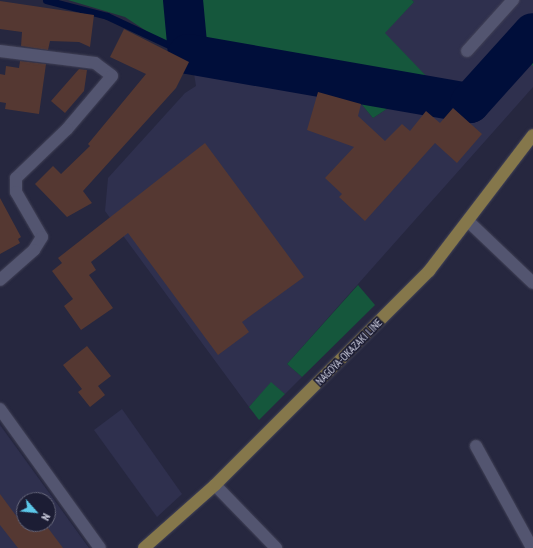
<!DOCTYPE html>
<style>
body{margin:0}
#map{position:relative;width:533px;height:548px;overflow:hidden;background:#26273f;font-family:"PT Sans Narrow",sans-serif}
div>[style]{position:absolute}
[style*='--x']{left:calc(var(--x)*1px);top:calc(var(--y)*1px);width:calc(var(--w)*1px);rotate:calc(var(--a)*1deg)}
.built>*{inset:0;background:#2f304e}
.green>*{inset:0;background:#15573c}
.stream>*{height:7px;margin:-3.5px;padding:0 3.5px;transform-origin:3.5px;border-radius:3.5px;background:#000e3a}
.river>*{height:40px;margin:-20px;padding:0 20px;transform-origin:20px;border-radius:20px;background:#000e3a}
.building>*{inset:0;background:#553832}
.roads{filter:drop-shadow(0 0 1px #414156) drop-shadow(0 0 1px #414156)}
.lane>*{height:12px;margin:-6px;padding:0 6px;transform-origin:6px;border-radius:6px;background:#535570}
.street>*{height:12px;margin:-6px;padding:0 6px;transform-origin:6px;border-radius:6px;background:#535570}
.primary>*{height:12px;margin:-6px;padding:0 6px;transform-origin:6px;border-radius:6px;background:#85774b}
span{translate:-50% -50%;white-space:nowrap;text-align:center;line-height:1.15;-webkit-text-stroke:3.5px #1c1d34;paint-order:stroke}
.street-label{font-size:11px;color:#cfd0e0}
.north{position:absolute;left:16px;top:492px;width:40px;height:40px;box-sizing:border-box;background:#1c1d34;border:1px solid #646579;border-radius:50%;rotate:117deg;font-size:11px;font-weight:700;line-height:16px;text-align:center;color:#cfd0e0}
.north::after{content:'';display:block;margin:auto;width:14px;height:18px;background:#5cc7e8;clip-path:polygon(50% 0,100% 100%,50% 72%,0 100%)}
</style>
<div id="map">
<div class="built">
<div style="clip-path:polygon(412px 0,533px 0,533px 87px,287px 364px,302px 377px,285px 394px,271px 383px,249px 407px,105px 211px,108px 178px,185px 93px,196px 86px,192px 61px,348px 88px,373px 118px,405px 97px,454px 105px,384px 33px,414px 2px)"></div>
<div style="clip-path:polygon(122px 409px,182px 494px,157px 517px,94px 430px)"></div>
<div style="clip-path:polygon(evenodd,0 425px,89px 548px,0 548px,0 425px,24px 500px,48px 500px,48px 524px,24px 524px,24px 500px)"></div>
</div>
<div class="green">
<div style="clip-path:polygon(68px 0,412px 0,414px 2px,385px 33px,454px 105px,405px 97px,373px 118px,348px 88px,192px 61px,125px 17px)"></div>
<div style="clip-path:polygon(533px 16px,533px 66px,508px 43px)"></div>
<div style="clip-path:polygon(358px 285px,375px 305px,302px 377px,287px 364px)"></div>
<div style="clip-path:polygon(271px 382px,285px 394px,259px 420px,249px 407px)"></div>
</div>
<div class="stream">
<div style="--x:46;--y:0;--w:63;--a:14.7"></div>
<div style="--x:107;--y:16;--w:89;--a:25.1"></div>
</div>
<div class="river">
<div style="--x:183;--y:0;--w:54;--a:84.7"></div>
<div style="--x:188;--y:54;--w:286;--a:9.9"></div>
<div style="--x:470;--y:103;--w:94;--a:-48"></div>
</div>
<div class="building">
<div style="clip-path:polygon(0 1px,94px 15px,90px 47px,79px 42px,50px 41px,48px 50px,21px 46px,22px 32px,0 29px)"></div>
<div style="clip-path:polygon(124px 29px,189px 62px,176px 88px,83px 191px,92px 203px,67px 217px,35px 184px,53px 166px,61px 174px,90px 146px,88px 144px,146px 74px,110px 57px)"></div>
<div style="clip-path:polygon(20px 61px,46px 64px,39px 114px,5px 109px,6px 103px,0 102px,0 74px,5px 75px,6px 66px,19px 68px)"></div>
<div style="clip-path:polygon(79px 69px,87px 70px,84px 91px,65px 113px,51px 101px)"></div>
<div style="clip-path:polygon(318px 92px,361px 104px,358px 116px,385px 141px,402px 124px,410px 131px,426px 111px,440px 123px,453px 108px,482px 134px,457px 163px,435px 143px,365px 221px,339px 197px,342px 194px,325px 178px,354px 147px,307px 130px)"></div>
<div style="clip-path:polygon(205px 143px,304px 277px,242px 322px,249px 332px,218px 355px,128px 233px,91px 262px,96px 270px,89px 275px,113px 308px,81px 330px,64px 306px,73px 299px,52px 271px,62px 263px,58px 258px)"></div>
<div style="clip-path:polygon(0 198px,21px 237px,18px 239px,20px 243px,0 254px)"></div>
<div style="clip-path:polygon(87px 346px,111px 376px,98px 386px,105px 395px,90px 407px,78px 392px,82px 389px,63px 365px)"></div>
<div style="clip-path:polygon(0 494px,17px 517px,21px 514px,24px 518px,24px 524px,45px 524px,63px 548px,18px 548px,0 525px)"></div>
</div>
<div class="roads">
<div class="lane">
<div style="--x:467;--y:51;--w:69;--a:-48"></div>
</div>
<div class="street">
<div style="--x:0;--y:51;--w:96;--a:7.2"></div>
<div style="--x:95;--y:63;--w:21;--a:37"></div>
<div style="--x:112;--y:76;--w:70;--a:130.3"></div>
<div style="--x:67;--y:129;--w:71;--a:136.1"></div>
<div style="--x:16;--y:178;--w:14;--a:90"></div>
<div style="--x:16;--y:192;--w:52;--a:60"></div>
<div style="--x:42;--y:237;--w:15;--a:122"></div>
<div style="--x:34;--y:250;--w:45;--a:138.6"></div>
<div style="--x:469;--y:222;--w:88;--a:43.6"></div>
<div style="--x:0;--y:409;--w:171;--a:54.3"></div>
<div style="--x:476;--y:446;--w:116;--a:61.2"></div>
<div style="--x:215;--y:485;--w:88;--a:45.9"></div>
</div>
<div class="primary">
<div style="--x:144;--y:548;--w:95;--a:-41.6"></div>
<div style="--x:215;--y:485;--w:303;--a:-45"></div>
<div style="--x:429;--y:271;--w:171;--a:-52.6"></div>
</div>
</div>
<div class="street-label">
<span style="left:349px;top:352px;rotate:-45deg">NAGOYA-OKAZAKI LINE</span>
</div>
<div class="north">N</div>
</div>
